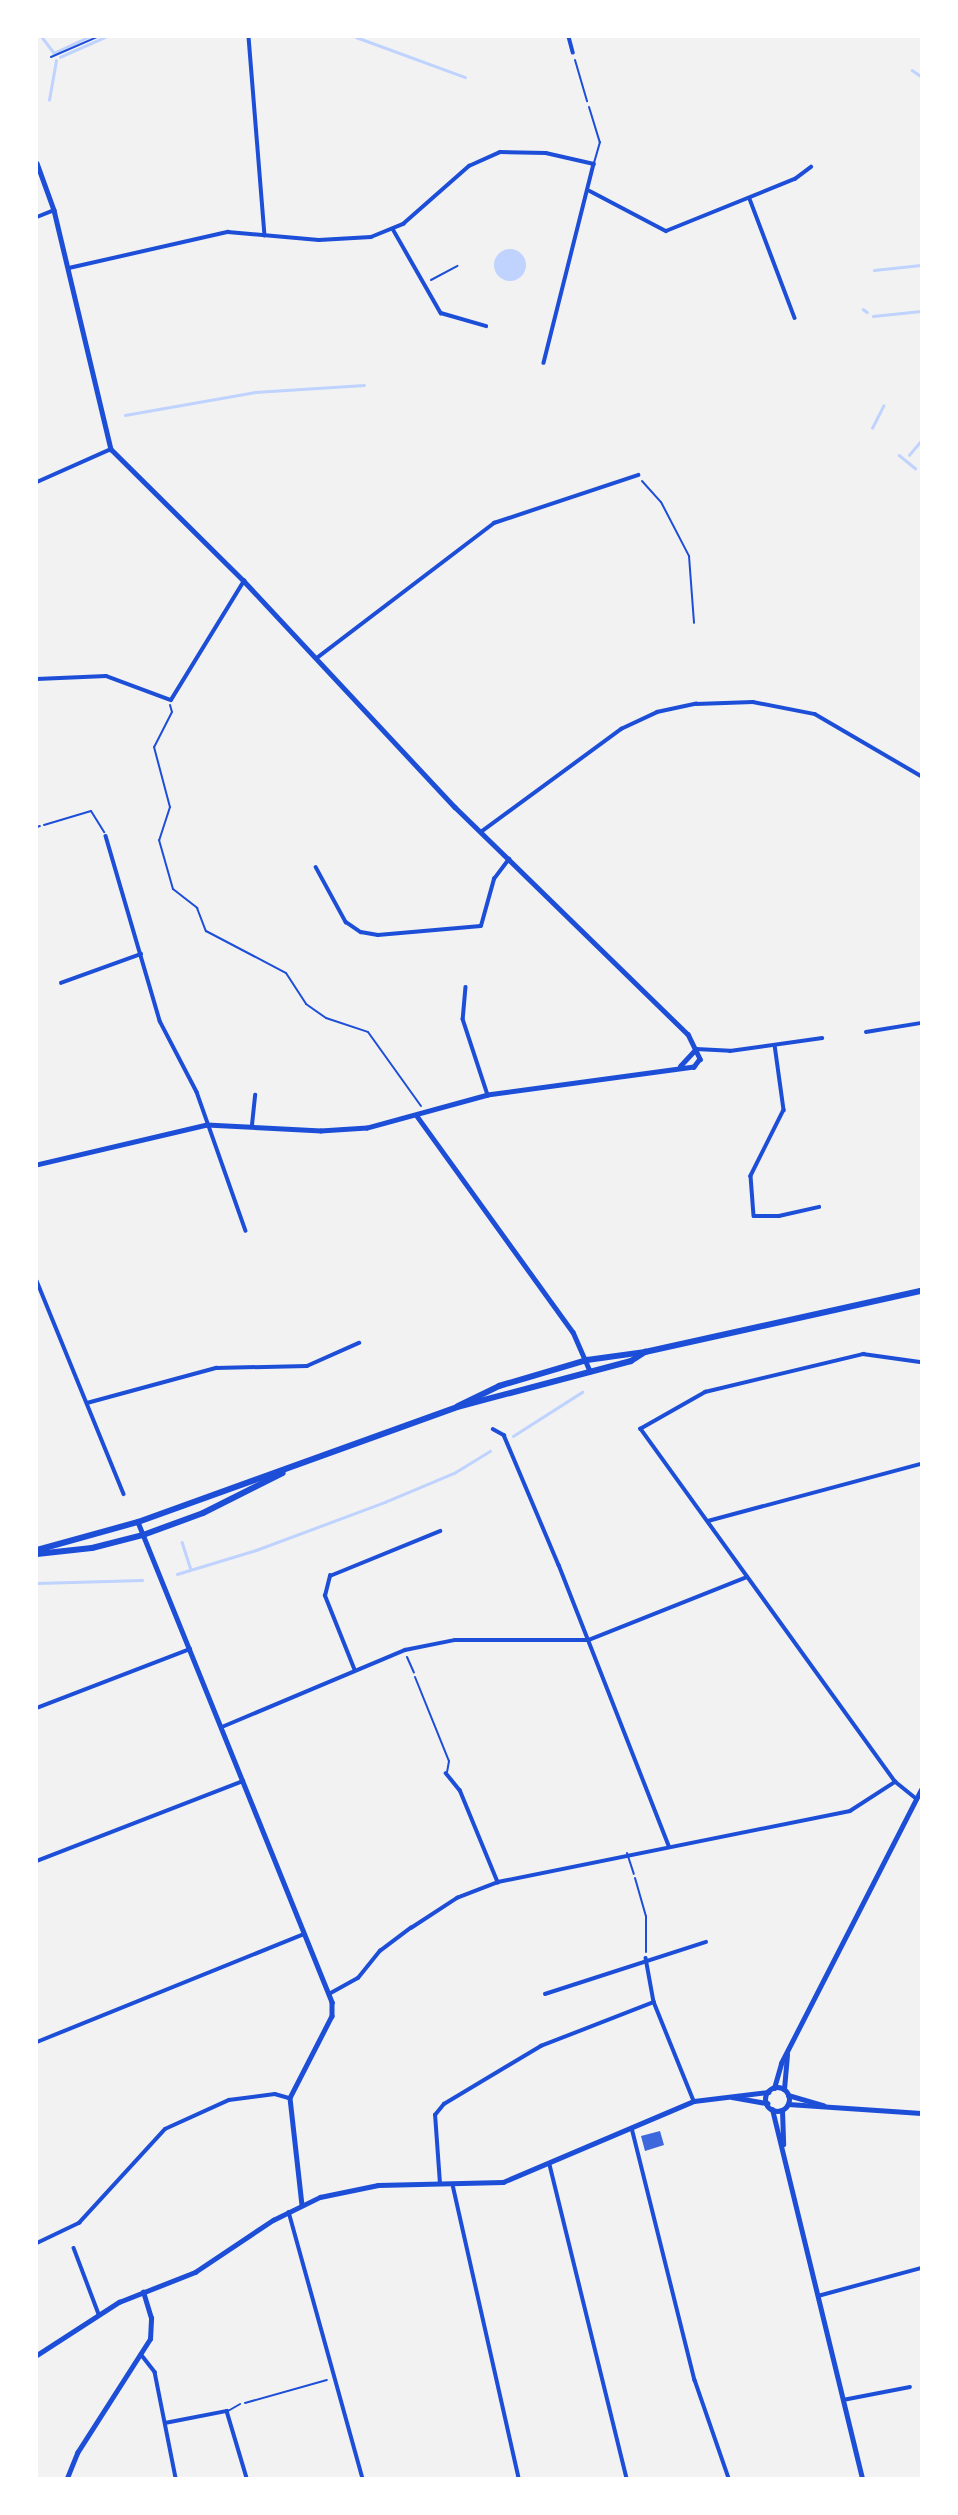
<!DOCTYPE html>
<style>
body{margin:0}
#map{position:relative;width:958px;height:2515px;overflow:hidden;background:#f2f2f2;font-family:"Nunito Sans",sans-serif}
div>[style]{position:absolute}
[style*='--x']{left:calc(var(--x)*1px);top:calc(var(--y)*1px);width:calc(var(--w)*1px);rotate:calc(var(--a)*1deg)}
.water>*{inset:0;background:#bfd3fe}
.round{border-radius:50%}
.stream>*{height:2.5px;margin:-1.25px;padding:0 1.25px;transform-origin:1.25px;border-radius:1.25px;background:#bfd3fe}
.building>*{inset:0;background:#3d67dc}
.path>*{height:2px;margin:-1px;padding:0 1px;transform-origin:1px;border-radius:1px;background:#1d4ed8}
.service>*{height:2px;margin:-1px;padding:0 1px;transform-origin:1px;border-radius:1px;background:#1d4ed8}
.minor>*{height:3.5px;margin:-1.75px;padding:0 1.75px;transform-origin:1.75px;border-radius:1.75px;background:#1d4ed8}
.tertiary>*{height:4.5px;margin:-2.25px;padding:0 2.25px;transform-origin:2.25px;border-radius:2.25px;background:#1d4ed8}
.secondary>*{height:5px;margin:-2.5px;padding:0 2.5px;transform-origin:2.5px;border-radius:2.5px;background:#1d4ed8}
.secondary>.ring{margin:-2.5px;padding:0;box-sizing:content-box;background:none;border:5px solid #1d4ed8;border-radius:50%}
.primary>*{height:6px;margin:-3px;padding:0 3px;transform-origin:3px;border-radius:3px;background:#1d4ed8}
span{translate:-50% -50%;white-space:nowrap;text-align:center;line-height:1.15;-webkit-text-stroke:7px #fff;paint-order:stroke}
.frame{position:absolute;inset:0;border:38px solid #fff;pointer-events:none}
</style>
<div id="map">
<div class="water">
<div class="round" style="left:494px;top:249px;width:32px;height:32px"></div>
</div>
<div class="stream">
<div style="--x:42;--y:37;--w:20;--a:53"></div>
<div style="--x:54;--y:53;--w:38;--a:-25"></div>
<div style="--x:356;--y:37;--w:116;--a:20.2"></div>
<div style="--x:60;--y:57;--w:49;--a:-24"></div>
<div style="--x:912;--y:70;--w:11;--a:34"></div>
<div style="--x:49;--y:100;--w:40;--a:-80"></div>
<div style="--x:874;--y:270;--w:47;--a:-6.1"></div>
<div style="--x:863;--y:309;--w:5;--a:37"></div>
<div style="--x:873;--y:316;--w:48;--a:-5.9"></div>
<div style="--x:125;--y:415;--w:132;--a:-10"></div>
<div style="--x:255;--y:392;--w:109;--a:-3.7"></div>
<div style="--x:872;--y:428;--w:25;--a:-63"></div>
<div style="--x:899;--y:455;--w:21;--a:39"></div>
<div style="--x:909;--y:455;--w:17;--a:-50"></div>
<div style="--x:513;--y:1436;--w:82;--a:-32.5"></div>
<div style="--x:182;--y:1542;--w:28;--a:72"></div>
<div style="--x:177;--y:1574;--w:83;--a:-16.9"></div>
<div style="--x:256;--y:1550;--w:138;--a:-20.4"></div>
<div style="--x:385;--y:1502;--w:75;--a:-22.8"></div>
<div style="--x:454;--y:1473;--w:42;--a:-31.4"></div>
<div style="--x:37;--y:1583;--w:105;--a:-1.6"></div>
</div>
<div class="building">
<div style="clip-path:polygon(660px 2131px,664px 2145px,645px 2151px,641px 2136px)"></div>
</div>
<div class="path">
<div style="--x:51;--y:57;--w:50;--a:-23.5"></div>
<div style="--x:575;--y:60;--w:43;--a:73.7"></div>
<div style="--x:431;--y:280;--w:30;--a:-28"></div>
<div style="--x:642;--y:481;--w:28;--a:48"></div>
<div style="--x:661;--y:502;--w:61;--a:62.6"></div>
<div style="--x:689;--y:556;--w:67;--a:85.7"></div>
<div style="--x:170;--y:705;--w:7;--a:74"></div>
<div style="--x:172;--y:712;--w:39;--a:117"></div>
<div style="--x:154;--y:747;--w:62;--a:75.1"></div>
<div style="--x:170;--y:807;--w:35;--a:108"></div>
<div style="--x:159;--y:840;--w:51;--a:74.1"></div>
<div style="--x:173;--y:889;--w:31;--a:38"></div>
<div style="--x:197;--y:908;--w:25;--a:69"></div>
<div style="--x:206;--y:931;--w:90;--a:27.7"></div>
<div style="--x:286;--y:973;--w:37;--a:57"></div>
<div style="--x:306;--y:1004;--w:24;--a:35"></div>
<div style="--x:326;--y:1018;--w:44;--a:18.4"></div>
<div style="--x:368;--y:1032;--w:91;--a:54.4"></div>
<div style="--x:44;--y:825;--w:49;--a:-16.6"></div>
<div style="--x:91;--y:811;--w:25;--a:58"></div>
<div style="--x:407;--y:1657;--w:17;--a:66"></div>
<div style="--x:635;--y:1878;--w:40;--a:74"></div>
<div style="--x:646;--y:1916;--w:36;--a:90"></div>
<div style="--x:245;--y:2403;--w:85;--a:-15.7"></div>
</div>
<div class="service">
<div style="--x:589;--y:107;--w:37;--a:73"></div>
<div style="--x:600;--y:142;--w:22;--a:106"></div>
<div style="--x:37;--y:827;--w:3;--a:-18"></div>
<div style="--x:415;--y:1677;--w:91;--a:68"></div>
<div style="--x:449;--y:1761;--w:11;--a:100"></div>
<div style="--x:627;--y:1853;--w:22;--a:72"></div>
<div style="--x:228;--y:2411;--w:14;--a:-30"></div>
</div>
<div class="minor">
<div style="--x:249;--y:37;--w:199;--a:85.4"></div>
<div style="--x:569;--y:37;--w:16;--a:75"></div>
<div style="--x:590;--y:191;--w:86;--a:27.8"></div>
<div style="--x:666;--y:231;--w:139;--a:-22"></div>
<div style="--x:795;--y:179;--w:20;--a:-37"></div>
<div style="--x:750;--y:199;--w:127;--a:69.3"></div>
<div style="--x:37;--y:217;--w:18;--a:-22"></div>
<div style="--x:393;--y:229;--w:97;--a:60.3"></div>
<div style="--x:441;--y:313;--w:47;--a:16.1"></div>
<div style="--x:69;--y:268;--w:163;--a:-12.8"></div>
<div style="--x:228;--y:232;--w:91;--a:5"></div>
<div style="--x:319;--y:240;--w:52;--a:-3.3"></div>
<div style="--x:371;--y:237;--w:35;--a:-22"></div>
<div style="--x:403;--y:224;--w:88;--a:-41.3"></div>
<div style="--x:469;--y:166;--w:34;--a:-24"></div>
<div style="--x:500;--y:152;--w:46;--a:1.2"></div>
<div style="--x:546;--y:153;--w:49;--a:12.9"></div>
<div style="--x:594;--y:164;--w:205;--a:104.1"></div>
<div style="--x:37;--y:482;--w:81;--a:-24"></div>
<div style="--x:317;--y:658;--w:223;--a:-37.3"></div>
<div style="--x:494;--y:523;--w:152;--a:-18.4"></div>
<div style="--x:37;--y:679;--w:69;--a:-2.5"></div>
<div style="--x:106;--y:676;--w:69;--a:20.3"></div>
<div style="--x:171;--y:700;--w:140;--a:-58.5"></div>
<div style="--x:481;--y:832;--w:174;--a:-36.3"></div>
<div style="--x:621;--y:729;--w:40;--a:-25"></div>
<div style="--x:657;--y:712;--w:40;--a:-12"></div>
<div style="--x:696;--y:704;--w:57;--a:-2"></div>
<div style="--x:753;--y:702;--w:63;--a:11"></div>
<div style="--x:815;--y:714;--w:123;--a:30.3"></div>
<div style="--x:106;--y:836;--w:193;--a:73.7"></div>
<div style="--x:160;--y:1021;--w:80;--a:62.5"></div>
<div style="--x:197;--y:1092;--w:147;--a:70.6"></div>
<div style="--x:316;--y:867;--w:63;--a:61.4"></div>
<div style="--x:346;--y:922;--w:18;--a:34"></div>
<div style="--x:361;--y:932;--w:17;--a:10"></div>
<div style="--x:378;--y:935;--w:103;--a:-5"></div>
<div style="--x:481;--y:926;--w:49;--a:-74.5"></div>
<div style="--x:494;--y:879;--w:25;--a:-53"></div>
<div style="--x:61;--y:983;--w:85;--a:-19.9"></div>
<div style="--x:466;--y:987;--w:32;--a:95"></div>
<div style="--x:463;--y:1019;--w:80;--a:71.8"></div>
<div style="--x:866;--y:1032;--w:56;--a:-9.3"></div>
<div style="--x:775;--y:1045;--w:66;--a:82.1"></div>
<div style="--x:784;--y:1110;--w:74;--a:116.6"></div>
<div style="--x:751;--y:1176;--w:40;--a:85.7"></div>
<div style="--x:754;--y:1216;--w:25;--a:0"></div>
<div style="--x:779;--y:1216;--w:41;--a:-12.7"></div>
<div style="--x:696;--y:1049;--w:34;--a:3"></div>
<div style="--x:730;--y:1051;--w:93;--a:-8"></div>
<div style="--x:252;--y:1125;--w:30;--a:-84"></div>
<div style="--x:37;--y:1281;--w:230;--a:67.8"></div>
<div style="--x:87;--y:1403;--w:134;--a:-15.2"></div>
<div style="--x:216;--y:1368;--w:91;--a:-1.3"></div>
<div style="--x:307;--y:1366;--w:57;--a:-23.9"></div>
<div style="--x:493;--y:1429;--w:13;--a:29"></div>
<div style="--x:504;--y:1435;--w:141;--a:67.1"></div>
<div style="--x:559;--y:1565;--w:301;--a:68.6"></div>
<div style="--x:708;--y:1521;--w:220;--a:-15"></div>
<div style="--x:355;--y:1671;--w:81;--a:-111.8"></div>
<div style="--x:325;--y:1596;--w:21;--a:-76"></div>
<div style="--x:330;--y:1576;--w:119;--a:-22.2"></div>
<div style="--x:37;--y:1708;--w:164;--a:-21.1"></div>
<div style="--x:222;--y:1727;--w:199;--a:-22.8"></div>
<div style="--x:405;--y:1650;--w:51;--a:-11.3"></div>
<div style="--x:455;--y:1640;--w:134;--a:0"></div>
<div style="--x:589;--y:1640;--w:170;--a:-21.7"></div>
<div style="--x:446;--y:1773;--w:22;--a:51"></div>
<div style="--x:460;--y:1790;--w:100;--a:67.6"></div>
<div style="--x:916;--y:1799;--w:27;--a:-141"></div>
<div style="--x:895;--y:1782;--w:435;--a:-125.8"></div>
<div style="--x:640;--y:1429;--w:75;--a:-29.6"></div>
<div style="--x:705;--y:1392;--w:163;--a:-13.5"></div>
<div style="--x:863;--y:1354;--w:59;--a:7.9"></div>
<div style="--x:37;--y:1861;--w:221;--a:-21.2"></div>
<div style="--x:646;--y:1958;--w:45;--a:79.7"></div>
<div style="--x:654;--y:2002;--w:107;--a:68"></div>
<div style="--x:329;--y:1994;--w:33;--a:-29"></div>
<div style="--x:358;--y:1978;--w:35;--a:-51"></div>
<div style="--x:380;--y:1951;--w:39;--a:-37"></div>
<div style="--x:411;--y:1928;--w:55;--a:-33.1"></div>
<div style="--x:457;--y:1898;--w:44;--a:-21.3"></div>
<div style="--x:498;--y:1882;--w:359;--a:-11.4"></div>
<div style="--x:850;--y:1811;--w:54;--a:-32.8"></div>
<div style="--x:545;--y:1994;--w:169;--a:-17.9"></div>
<div style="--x:37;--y:2042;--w:288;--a:-22"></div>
<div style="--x:632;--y:2128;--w:260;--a:76"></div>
<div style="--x:695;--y:2380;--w:104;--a:70.9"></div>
<div style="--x:550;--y:2165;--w:322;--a:76.2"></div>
<div style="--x:440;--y:2184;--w:69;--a:-94.1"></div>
<div style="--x:435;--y:2115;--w:14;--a:-51"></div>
<div style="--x:444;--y:2104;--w:113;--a:-30.9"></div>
<div style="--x:541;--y:2046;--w:121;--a:-21.3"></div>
<div style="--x:453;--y:2185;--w:300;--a:77.3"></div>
<div style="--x:289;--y:2212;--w:276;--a:74.5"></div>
<div style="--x:37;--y:2243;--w:47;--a:-25.5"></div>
<div style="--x:79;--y:2223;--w:127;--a:-47.5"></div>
<div style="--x:165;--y:2129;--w:70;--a:-24.4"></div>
<div style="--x:229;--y:2100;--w:46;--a:-7.4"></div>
<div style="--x:275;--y:2094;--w:15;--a:16"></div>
<div style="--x:74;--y:2248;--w:71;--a:69.3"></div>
<div style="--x:818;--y:2296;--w:107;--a:-15.2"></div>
<div style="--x:141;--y:2354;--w:23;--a:52"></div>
<div style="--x:155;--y:2372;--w:108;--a:78.8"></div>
<div style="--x:843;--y:2400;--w:68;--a:-11"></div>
<div style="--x:165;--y:2423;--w:63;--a:-11"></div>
<div style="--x:227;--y:2411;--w:70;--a:73.4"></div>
</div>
<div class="tertiary">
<div style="--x:37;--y:163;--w:50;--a:70.1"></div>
<div style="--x:54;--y:210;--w:246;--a:76.6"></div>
<div style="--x:111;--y:449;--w:187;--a:44.8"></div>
<div style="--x:244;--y:581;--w:309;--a:47"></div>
<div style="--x:455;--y:807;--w:325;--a:44.3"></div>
<div style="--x:688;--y:1034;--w:28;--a:64"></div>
<div style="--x:700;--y:1059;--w:10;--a:127"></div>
<div style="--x:694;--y:1067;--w:208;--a:172.3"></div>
<div style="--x:488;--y:1095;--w:125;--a:164.7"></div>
<div style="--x:367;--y:1128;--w:46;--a:176.3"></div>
<div style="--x:321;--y:1131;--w:114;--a:-177"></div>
<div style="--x:207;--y:1125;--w:175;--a:166.8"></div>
<div style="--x:680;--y:1066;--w:23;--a:-47"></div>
<div style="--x:417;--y:1116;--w:266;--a:54.2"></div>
<div style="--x:573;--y:1332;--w:43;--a:66.4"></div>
<div style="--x:138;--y:1522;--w:518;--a:67.99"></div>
<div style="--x:332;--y:2002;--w:14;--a:90"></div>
<div style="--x:332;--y:2016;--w:92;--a:117.1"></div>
<div style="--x:290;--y:2098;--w:108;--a:83.6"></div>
<div style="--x:788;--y:2095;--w:37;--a:16"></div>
<div style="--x:732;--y:2097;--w:36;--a:10"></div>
<div style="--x:788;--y:2104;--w:133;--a:3.9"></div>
<div style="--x:37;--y:2355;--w:98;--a:-32.9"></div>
<div style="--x:119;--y:2302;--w:82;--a:-21.5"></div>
<div style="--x:195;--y:2272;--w:94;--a:-33.7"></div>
<div style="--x:273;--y:2220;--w:52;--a:-26.1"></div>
<div style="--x:320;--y:2197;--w:59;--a:-11.7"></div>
<div style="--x:378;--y:2185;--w:125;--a:-1.4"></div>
<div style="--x:503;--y:2182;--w:207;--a:-23"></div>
<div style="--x:694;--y:2101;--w:75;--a:-6.9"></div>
<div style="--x:67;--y:2478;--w:27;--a:-68"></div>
<div style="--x:77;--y:2453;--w:135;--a:-57.4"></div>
<div style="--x:150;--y:2339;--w:21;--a:-87"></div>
<div style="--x:151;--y:2318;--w:27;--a:-107"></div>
</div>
<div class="secondary">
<div class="ring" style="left:765px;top:2087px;width:19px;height:19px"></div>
<div style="--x:774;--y:2088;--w:26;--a:-74"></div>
<div style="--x:781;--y:2063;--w:307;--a:-62.9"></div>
<div style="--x:784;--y:2089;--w:35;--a:-85"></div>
<div style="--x:772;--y:2109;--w:380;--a:76.3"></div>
<div style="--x:782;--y:2110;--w:34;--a:88"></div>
</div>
<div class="primary">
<div style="--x:458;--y:1406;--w:46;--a:-26"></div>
<div style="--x:499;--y:1386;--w:92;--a:-16.5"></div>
<div style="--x:587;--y:1360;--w:59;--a:-7.9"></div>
<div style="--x:645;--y:1352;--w:283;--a:-12.5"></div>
<div style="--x:37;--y:1550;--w:105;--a:-15.5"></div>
<div style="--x:138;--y:1522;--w:339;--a:-19.8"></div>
<div style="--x:457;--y:1407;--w:180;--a:-14.8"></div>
<div style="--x:631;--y:1361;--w:17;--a:-33"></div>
<div style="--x:37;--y:1554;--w:55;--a:-6.2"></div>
<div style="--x:92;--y:1548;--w:53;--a:-14.3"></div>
<div style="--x:143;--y:1535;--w:64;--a:-20.1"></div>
<div style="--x:203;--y:1513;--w:89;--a:-26.6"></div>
</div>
<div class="frame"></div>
</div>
